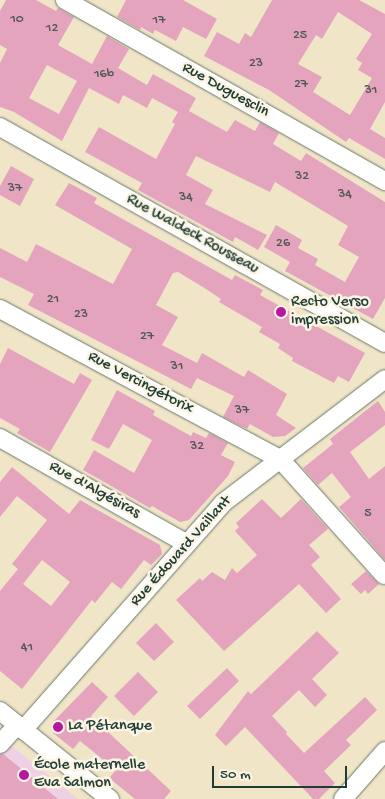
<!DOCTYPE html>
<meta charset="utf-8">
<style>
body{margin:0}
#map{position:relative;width:385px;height:799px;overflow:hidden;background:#f1e5c8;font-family:"Gochi Hand",sans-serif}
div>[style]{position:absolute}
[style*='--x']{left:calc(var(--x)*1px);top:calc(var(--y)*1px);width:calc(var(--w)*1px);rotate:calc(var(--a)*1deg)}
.built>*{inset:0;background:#efd0e5}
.building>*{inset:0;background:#e4a4be}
.roads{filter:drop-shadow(0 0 1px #687868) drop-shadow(0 0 1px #687868)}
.minor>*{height:18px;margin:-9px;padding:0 9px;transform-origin:9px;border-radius:9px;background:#fff}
.dots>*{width:14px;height:14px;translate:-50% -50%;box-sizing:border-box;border:2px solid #fcf5e5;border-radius:50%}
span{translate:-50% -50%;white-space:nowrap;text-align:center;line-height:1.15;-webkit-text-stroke:5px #fcf5e5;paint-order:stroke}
.number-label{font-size:14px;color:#505756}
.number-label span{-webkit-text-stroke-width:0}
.street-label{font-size:16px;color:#1f3d34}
.poi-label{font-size:16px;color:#1f3d34}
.left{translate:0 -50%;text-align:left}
.scale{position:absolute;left:212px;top:766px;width:135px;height:22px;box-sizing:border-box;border:2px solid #1f3d34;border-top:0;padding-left:6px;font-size:15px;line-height:18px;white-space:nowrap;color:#1f3d34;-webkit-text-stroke:4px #fcf5e5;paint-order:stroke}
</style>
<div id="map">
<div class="built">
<div style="clip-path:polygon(7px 742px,78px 799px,0 799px,0 751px)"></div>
</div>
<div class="building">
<div style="clip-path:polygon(evenodd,6px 0,36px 0,56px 11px,58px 8px,74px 17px,58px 45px,92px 64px,107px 36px,129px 49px,118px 68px,147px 85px,153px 74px,196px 98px,189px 111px,227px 132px,235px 120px,255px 131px,260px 122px,279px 133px,273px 144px,301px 161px,306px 153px,385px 202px,385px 298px,373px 319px,285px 271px,290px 262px,264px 247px,276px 225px,302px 240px,298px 248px,318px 259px,315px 265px,345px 282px,359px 257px,338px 245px,348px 226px,275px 182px,270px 192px,196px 156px,186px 175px,213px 190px,205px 204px,267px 235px,258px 250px,235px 237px,233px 242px,138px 190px,142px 183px,85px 152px,99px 127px,156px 159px,175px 124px,172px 122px,178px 112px,152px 98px,147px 108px,123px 95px,119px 104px,89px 88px,62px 141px,14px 112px,0 107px,0 63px,7px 49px,0 45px,0 11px,6px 0,47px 65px,77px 81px,59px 114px,29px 98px,47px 65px)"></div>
<div style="clip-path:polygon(126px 0,183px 0,217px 19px,206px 39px,183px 27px,176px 41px,155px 30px,153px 34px,141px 27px,140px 30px,117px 17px)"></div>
<div style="clip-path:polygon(evenodd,272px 0,359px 0,385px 14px,385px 102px,370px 129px,385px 138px,385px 159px,349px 138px,346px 142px,269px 90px,204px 56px,217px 32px,239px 44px,245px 33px,251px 37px,272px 0,338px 12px,372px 34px,356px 59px,362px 63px,358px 70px,372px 78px,350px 115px,313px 92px,322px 77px,298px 64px,316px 35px,322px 39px,338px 12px)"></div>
<div style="clip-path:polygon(11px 166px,34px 179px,20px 206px,0 195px,0 186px)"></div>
<div style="clip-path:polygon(69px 183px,97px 198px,94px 203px,232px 280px,235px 275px,263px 290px,260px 295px,365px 353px,349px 382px,338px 376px,334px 383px,292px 361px,293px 358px,278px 348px,280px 344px,259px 332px,262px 327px,219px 302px,221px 299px,206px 289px,178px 272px,173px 273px,156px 305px,178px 317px,162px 345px,197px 363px,202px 353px,244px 377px,248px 370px,287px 394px,276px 415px,296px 428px,285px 436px,273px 437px,250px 424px,247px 429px,223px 417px,234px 396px,197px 378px,191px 389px,28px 305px,34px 294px,0 277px,0 248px,27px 262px,36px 244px,113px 284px,132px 249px,55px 205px)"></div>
<div style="clip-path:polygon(8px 348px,74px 384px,80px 373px,92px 380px,50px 452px,17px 433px,20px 429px,0 418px,0 364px)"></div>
<div style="clip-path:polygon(117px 390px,155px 411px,153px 415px,191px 436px,193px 432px,206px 438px,209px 433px,228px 443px,221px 455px,235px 462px,228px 476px,189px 520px,180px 522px,152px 506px,150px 508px,83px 470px,94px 450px,134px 473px,152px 440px,123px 424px,109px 449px,91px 440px)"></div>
<div style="clip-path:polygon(378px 401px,385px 412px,385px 425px,350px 452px,369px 479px,385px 466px,385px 560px,339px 507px,351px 497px,332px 473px,318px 485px,303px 468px,333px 444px,330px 439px)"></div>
<div style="clip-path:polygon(evenodd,12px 467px,69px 514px,80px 500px,160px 545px,162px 554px,151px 565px,144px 560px,121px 589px,112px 582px,95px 603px,92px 600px,22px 689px,0 671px,0 591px,18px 569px,12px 564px,47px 520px,17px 496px,0 517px,0 482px,12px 467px,42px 560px,70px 582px,51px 606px,23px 584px,42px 560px)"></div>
<div style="clip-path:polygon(262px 499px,281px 518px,301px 499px,328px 529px,309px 545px,320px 557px,311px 565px,341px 599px,326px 613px,299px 584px,224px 651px,176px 600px,200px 578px,202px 581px,212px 572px,225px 580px,232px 568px,237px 573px,257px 555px,235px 531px,239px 527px,236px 523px)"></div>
<div style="clip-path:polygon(366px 571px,379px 584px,368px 594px,365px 590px,361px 594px,351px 584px)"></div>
<div style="clip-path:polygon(156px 623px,174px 642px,154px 661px,136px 643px)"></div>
<div style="clip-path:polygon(317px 631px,339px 653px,312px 679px,327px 695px,315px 707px,299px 690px,272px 716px,287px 732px,286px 734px,304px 753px,365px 697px,377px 710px,346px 740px,351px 745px,324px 771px,335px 783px,319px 799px,313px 799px,245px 727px,226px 746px,215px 735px,248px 691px,251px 694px)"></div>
<div style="clip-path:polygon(227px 668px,239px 681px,200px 719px,187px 706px)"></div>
<div style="clip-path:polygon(138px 672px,158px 692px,134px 716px,114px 696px)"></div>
<div style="clip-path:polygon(92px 682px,108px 697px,91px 716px,171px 791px,164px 799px,135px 799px,109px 778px,116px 770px,80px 741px,73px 749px,53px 733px,52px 723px)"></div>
<div style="clip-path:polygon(0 754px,3px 754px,58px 799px,0 799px)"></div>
</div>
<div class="roads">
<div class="minor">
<div style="--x:65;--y:0;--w:368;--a:29.5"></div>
<div style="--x:0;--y:127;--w:441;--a:29.3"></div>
<div style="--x:0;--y:309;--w:318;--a:28.2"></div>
<div style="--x:280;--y:459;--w:156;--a:48.1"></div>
<div style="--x:0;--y:438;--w:215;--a:29.5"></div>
<div style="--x:0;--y:711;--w:141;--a:38.7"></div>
<div style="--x:23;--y:730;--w:303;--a:-48.6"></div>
<div style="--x:223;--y:503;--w:204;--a:-37.4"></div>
<div style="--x:0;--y:744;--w:25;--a:-48"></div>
<div style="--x:343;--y:799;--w:64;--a:-48.8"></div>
</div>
</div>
<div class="dots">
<div style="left:281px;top:312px;background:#b5179e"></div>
<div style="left:58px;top:727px;background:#b5179e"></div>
<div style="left:24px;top:775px;background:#b5179e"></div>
</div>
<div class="number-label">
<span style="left:17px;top:20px">10</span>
<span style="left:159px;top:21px">17</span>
<span style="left:52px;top:29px">12</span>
<span style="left:300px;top:36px">25</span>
<span style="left:256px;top:64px">23</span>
<span style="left:104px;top:75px">16b</span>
<span style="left:301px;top:85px">27</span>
<span style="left:371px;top:91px">31</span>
<span style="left:302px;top:177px">32</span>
<span style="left:15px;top:189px">37</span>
<span style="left:345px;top:195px">34</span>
<span style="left:186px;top:198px">34</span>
<span style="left:283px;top:244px">26</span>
<span style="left:53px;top:300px">21</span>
<span style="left:81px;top:315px">23</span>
<span style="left:147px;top:337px">27</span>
<span style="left:177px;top:367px">31</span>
<span style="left:242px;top:411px">37</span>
<span style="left:197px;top:447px">32</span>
<span style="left:368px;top:514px">5</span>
<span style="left:27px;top:648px">41</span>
</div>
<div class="street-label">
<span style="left:225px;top:91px;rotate:29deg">Rue Duguesclin</span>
<span style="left:192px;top:235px;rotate:29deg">Rue Waldeck Rousseau</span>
<span style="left:140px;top:384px;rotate:28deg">Rue Vercingétorix</span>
<span style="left:94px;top:491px;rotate:29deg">Rue d'Algésiras</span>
<span style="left:182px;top:552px;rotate:-48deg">Rue Édouard Vaillant</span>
</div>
<div class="poi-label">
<span class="left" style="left:291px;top:312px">Recto Verso<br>impression</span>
<span class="left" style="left:68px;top:727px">La Pétanque</span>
<span class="left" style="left:34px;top:775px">École maternelle<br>Eva Salmon</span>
</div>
<div class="scale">50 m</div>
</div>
